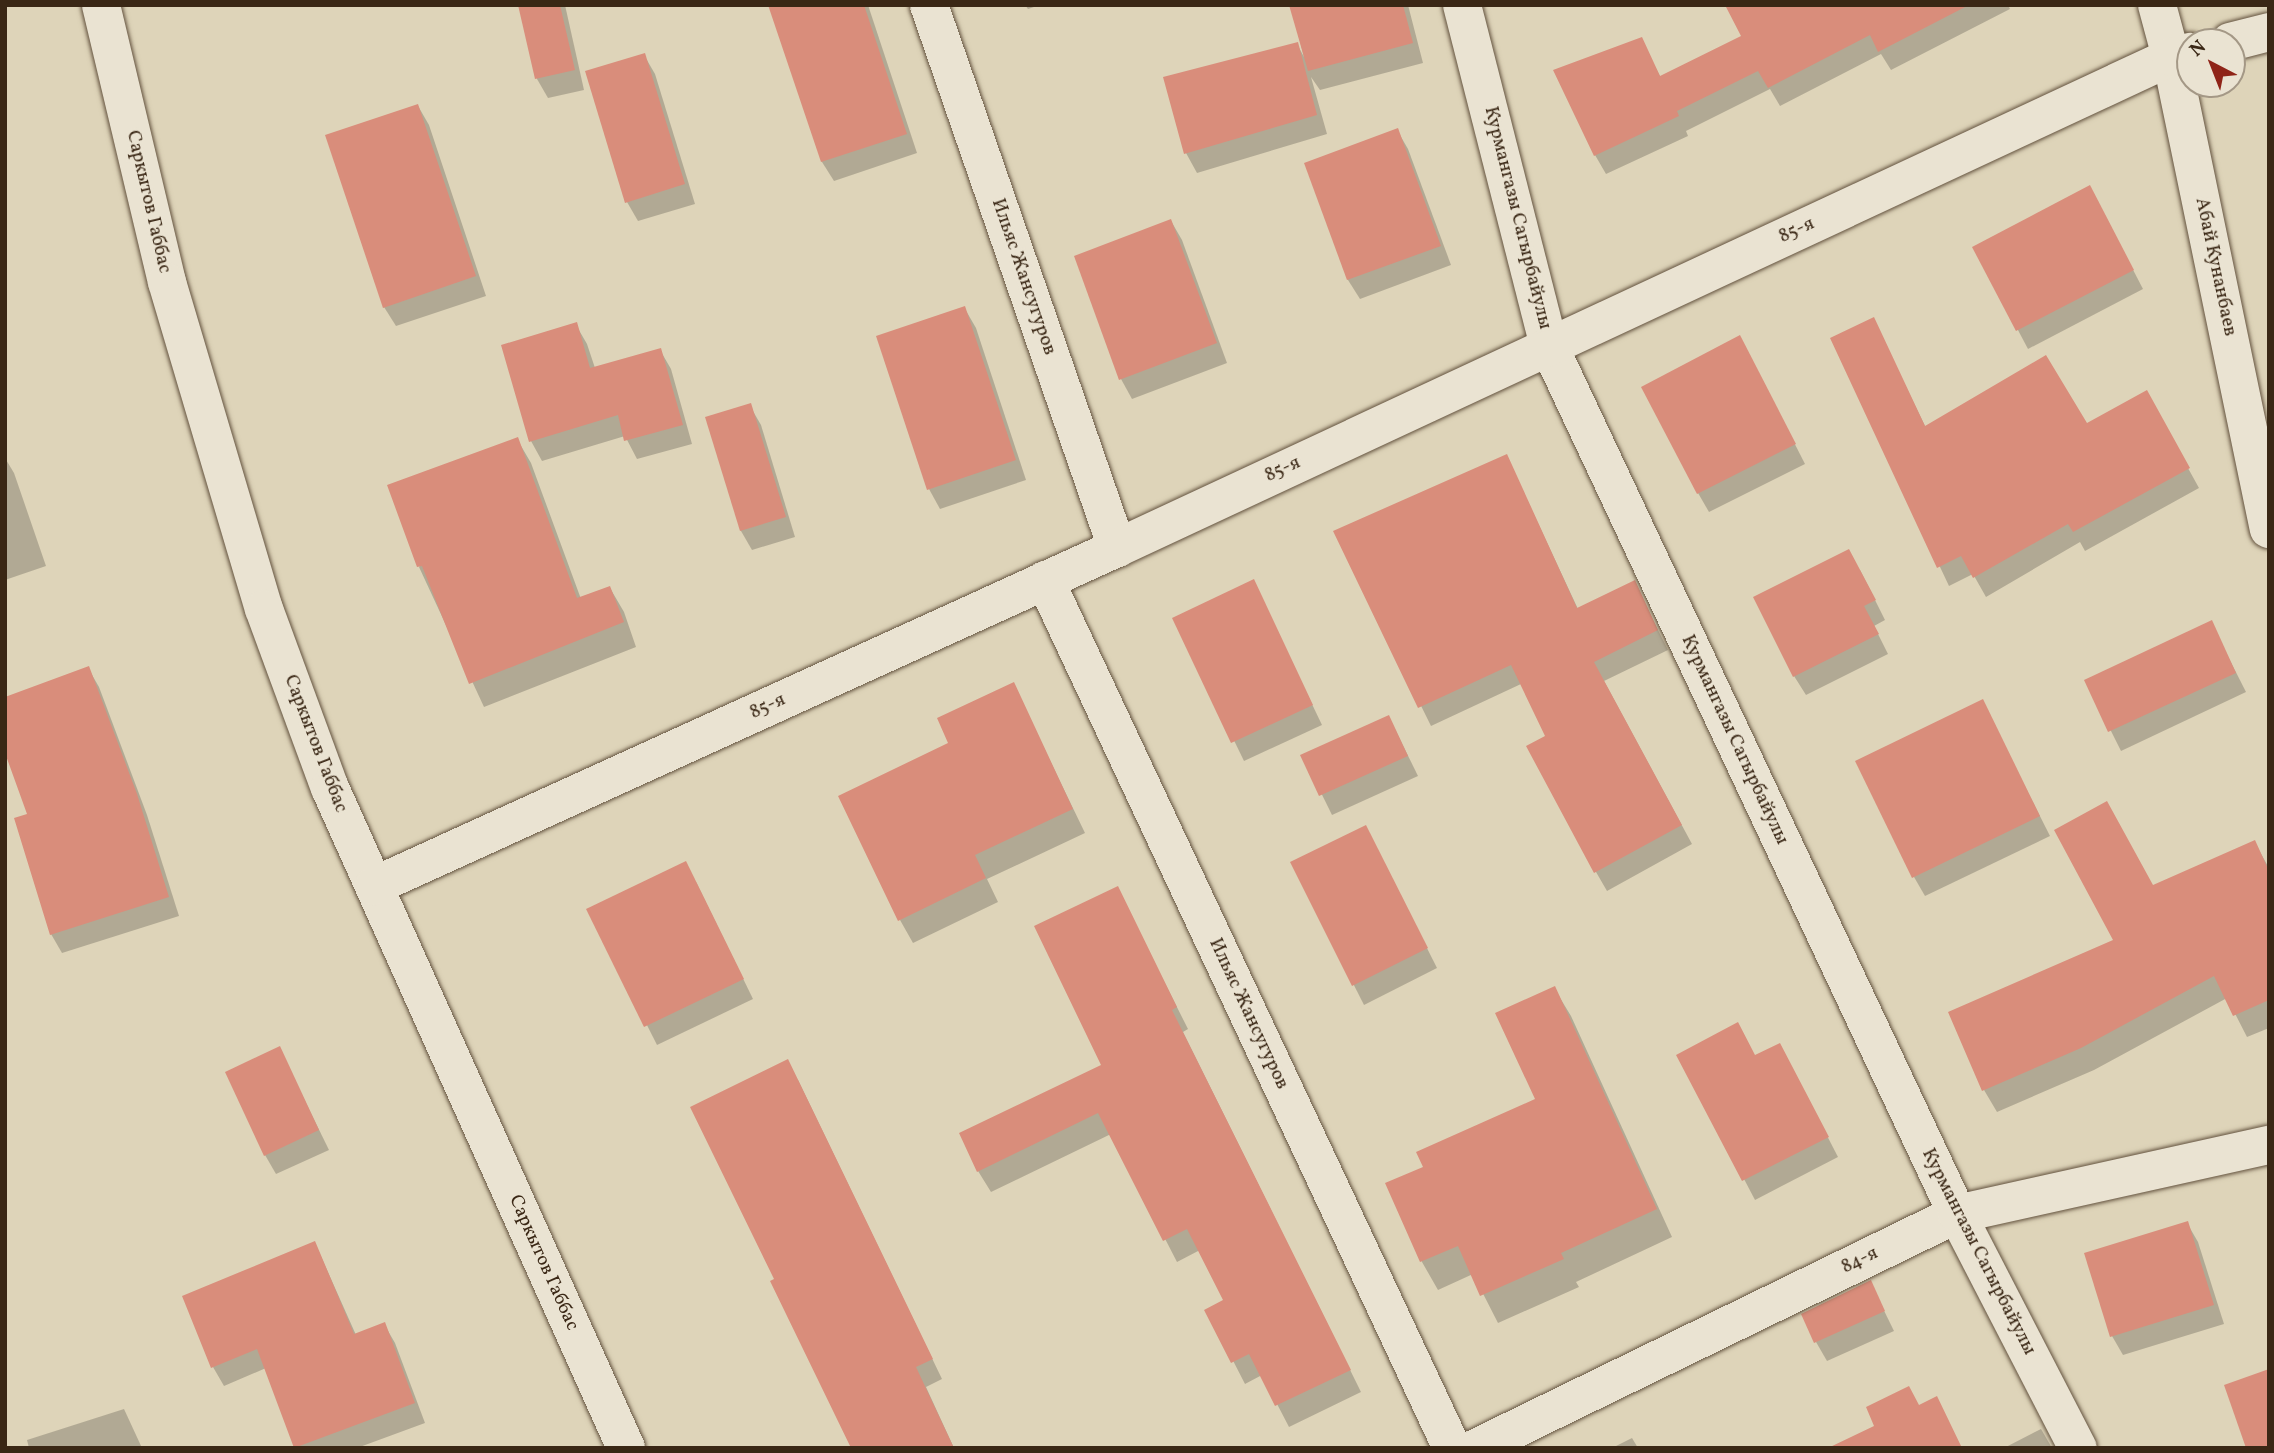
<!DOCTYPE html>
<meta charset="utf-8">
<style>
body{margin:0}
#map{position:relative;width:2274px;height:1453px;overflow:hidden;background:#ded4b9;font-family:Vollkorn,serif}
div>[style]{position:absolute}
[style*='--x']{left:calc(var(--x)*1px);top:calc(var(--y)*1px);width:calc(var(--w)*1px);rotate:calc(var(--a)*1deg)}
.shadow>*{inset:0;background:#0003}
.building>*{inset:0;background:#d98d7b}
.roads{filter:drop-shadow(0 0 2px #63523e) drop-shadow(0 0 2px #63523e)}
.street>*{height:38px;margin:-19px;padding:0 19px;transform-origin:19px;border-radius:19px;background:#eae3d2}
span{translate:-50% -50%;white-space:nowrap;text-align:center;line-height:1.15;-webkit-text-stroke:6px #eae3d2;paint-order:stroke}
.street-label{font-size:19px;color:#3a2715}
.frame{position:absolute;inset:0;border:7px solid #3a2715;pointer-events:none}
.north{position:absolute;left:2176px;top:28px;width:70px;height:70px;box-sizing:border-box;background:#eae3d2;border:2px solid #a49886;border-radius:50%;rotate:318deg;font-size:19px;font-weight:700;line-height:28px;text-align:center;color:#3a2715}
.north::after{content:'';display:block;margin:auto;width:24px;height:32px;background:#8f2418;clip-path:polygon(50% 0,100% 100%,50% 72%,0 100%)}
</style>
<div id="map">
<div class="shadow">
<div style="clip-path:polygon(520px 5px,565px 5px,584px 90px,548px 98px,537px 79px)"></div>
<div style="clip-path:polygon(868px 5px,917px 153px,834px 181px,822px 162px,771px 6px)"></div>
<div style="clip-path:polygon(1025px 5px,1040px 5px,1028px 9px)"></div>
<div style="clip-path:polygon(1291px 5px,1408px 5px,1423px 63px,1320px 90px,1311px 77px,1327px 134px,1197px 173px,1186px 153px,1297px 44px,1304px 57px)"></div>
<div style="clip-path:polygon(1728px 5px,2008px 5px,2010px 9px,1891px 70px,1881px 54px,1780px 106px,1770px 89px,1686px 131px,1688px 136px,1606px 174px,1595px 155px,1641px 40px,1661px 78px,1743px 37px)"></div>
<div style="clip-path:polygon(644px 55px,655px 74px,695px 204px,638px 221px,627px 202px)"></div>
<div style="clip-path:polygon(418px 106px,429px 125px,486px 296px,396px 326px,384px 307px)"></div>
<div style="clip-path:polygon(1397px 130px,1408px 149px,1451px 265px,1360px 299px,1348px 280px,1306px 164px)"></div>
<div style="clip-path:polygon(2100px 206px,2143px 289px,2028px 349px,1974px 247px)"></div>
<div style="clip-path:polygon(1171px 221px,1182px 240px,1227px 363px,1132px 399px,1121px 379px,1076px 257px)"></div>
<div style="clip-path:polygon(965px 309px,976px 328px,1026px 480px,940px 509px,929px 489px,879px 337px)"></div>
<div style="clip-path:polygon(1873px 319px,1926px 428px,2086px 425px,2157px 412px,2199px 488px,2085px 551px,2080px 542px,1986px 597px,1973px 574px,1949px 586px,1832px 338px)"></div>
<div style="clip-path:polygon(576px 325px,587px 344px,595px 368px,660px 350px,671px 369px,692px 444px,637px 459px,625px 436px,542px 461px,531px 441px)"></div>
<div style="clip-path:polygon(1750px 356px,1805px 464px,1709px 512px,1698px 493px)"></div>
<div style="clip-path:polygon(750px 406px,761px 425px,795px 537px,752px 550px,741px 531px,707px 419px)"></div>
<div style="clip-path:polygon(517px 439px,531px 463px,581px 599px,610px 588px,624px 612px,636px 647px,484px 707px,419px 567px)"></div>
<div style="clip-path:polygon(1507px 457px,1578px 609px,1634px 582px,1668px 650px,1604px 681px,1692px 844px,1607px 891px,1596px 872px,1547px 736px,1521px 684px,1431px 726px,1335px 532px)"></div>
<div style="clip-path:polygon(5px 458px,14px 473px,46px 566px,5px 580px)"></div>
<div style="clip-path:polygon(1860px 570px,1885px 620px,1874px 626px,1888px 654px,1806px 695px,1794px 676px)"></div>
<div style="clip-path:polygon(1253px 581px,1322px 725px,1244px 761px,1175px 619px)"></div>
<div style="clip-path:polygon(2211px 623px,2246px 692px,2121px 751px,2086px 681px)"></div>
<div style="clip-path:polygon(88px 668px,99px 687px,147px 815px,179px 916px,62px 953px,51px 934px,30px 815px)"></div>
<div style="clip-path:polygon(1013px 684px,1085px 833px,987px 879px,998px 902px,913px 943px,900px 920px,951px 744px)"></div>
<div style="clip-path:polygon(1982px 701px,2050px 836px,1925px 896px,1914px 877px)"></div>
<div style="clip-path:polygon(1389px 717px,1418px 776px,1332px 815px,1303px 756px)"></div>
<div style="clip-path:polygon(1366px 827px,1437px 968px,1364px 1005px,1292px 863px)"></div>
<div style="clip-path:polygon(2255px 843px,2269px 868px,2269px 1028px,2247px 1037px,2227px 998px,2094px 1070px,1997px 1112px,1984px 1090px,2115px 941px,2153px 887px)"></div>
<div style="clip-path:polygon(696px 882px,753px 999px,657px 1045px,589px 910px)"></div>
<div style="clip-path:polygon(1117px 888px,1188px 1029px,1183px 1032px,1361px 1392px,1289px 1427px,1262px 1375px,1245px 1384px,1207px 1310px,1226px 1301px,1200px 1250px,1177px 1262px,1111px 1134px,991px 1192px,978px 1171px,1103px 1065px)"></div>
<div style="clip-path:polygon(1554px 988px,1571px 1016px,1672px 1237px,1576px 1282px,1579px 1287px,1498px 1323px,1473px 1274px,1438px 1290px,1422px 1262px,1387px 1184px,1425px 1168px,1537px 1100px)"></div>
<div style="clip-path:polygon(279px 1048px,329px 1150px,276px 1174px,265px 1155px)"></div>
<div style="clip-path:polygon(1679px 1055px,1756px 1057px,1790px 1064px,1838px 1157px,1755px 1200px)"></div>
<div style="clip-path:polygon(798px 1080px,942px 1379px,926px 1387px,954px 1448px,859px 1448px,776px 1279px)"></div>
<div style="clip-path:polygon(2187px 1223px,2198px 1242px,2224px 1324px,2123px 1355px,2112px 1336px)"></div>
<div style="clip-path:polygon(315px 1243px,356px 1335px,384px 1324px,395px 1343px,425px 1423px,357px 1448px,296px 1448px,266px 1368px,224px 1386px,213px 1367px)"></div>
<div style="clip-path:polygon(1870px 1282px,1894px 1331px,1827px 1361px,1816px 1342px)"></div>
<div style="clip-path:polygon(124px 1409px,142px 1448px,29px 1448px,27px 1440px)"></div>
<div style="clip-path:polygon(2041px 1429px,2052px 1448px,2004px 1448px)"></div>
<div style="clip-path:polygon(1632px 1438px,1638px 1448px,1612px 1448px)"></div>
</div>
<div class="building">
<div style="clip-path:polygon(518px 5px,560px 5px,575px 70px,535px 79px)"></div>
<div style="clip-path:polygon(768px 5px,864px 5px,907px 134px,821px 162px)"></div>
<div style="clip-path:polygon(1289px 5px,1403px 5px,1413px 43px,1308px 71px)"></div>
<div style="clip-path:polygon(1725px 5px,1969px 5px,1878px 52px,1870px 35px,1768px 88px,1758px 71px,1677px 111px,1679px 116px,1594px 156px,1553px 70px,1642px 37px,1660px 76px,1741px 36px)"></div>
<div style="clip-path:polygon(1298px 42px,1317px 115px,1184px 154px,1163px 77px)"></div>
<div style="clip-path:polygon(645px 53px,685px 184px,625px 203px,585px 71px)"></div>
<div style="clip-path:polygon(418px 104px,476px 276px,383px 308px,325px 135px)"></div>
<div style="clip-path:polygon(1398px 128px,1441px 246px,1347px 280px,1304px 163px)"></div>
<div style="clip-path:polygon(2090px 185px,2134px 270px,2016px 331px,1972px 247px)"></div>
<div style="clip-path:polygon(1171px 219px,1217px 343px,1119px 380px,1074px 256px)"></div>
<div style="clip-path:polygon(965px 306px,1016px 460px,927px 490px,876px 336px)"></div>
<div style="clip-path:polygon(1874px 317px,1925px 426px,2046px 355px,2087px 423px,2147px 390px,2190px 468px,2073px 532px,2068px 524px,1973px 578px,1961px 556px,1937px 568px,1830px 338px)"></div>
<div style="clip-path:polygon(577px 322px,590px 368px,661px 348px,683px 425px,624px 441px,618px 415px,529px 442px,501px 345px)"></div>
<div style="clip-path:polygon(1740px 335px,1796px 444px,1697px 494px,1641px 387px)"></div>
<div style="clip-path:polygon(751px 403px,786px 517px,740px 531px,705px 417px)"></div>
<div style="clip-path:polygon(518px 437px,577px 598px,610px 586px,624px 622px,469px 684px,422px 566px,417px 567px,387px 485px)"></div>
<div style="clip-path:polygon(1507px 454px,1577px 608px,1635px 580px,1658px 630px,1594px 662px,1682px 825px,1594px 873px,1526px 746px,1545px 736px,1511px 665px,1418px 708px,1333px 531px)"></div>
<div style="clip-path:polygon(1849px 549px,1876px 600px,1864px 606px,1879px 634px,1793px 677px,1753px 597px)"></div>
<div style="clip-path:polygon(1254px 579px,1313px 705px,1231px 743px,1172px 618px)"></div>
<div style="clip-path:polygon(2212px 620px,2236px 673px,2108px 732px,2084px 680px)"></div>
<div style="clip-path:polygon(89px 666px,137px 794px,169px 897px,50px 935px,14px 818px,27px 814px,5px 753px,5px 697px)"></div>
<div style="clip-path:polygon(1014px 682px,1073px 809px,975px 855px,986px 878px,898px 921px,838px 796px,948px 743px,937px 718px)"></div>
<div style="clip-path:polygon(1983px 699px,2040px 816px,1912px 878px,1855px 761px)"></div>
<div style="clip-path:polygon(1389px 715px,1408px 756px,1319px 796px,1300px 755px)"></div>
<div style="clip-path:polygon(2107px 801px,2153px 885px,2255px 840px,2269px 871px,2269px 1000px,2233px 1016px,2214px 976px,2081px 1048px,1982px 1091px,1948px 1012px,2113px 940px,2054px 830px)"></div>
<div style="clip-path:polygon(1366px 825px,1428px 948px,1352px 986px,1290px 862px)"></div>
<div style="clip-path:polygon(686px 861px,744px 979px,644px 1027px,586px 909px)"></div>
<div style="clip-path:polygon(1118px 886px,1177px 1007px,1172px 1010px,1351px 1370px,1275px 1406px,1249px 1354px,1231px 1363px,1204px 1310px,1223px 1300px,1187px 1229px,1163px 1241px,1098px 1113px,977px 1172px,959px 1133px,1101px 1065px,1034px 926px)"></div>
<div style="clip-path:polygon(1555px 986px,1657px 1209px,1561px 1253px,1564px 1259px,1480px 1296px,1458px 1246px,1420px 1262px,1385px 1183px,1423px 1167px,1416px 1152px,1535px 1099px,1495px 1013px)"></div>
<div style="clip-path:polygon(1738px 1022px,1755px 1055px,1780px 1043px,1829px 1137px,1742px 1181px,1676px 1055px)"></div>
<div style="clip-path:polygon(280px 1046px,319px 1130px,264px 1156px,225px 1072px)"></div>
<div style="clip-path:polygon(788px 1059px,933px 1359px,916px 1367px,954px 1448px,851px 1448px,770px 1281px,774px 1279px,690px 1107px)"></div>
<div style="clip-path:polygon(2188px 1221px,2214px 1305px,2110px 1337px,2084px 1253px)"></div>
<div style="clip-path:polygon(315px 1241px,354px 1334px,385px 1322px,415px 1403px,294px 1448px,257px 1349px,211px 1368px,182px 1296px)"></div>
<div style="clip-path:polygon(1871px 1280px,1885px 1311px,1814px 1343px,1801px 1314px)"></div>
<div style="clip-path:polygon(2269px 1369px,2269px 1448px,2246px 1448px,2224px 1385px)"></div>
<div style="clip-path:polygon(1909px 1386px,1919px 1405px,1937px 1396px,1962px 1448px,1828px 1448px,1874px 1426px,1866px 1407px)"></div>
</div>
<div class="roads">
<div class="street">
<div style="--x:101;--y:5;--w:285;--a:76.6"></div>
<div style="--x:167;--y:282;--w:341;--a:73.5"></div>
<div style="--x:264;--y:609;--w:191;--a:69.8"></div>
<div style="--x:330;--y:788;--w:723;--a:65.84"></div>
<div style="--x:929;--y:5;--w:575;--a:70.9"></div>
<div style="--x:1462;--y:5;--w:352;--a:75.7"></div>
<div style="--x:1549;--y:346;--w:959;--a:64.82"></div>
<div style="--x:1957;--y:1214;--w:263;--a:62.7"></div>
<div style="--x:2157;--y:5;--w:54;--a:74.9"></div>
<div style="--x:2171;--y:57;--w:482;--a:78.3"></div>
<div style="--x:2230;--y:42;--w:40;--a:-14.4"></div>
<div style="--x:1045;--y:580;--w:959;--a:64.88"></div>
<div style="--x:374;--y:886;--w:816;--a:-24.46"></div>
<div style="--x:1117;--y:548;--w:1163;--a:-24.98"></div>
<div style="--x:2171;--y:57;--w:20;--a:-15"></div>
<div style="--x:1476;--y:1448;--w:535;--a:-25.94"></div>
<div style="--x:1957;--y:1214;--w:320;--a:-12.5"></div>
</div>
</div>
<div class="street-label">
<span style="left:148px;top:202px;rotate:77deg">Саркытов Габбас</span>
<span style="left:1517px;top:218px;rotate:76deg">Курмангазы Сагырбайулы</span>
<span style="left:1797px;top:231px;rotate:-25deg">85-я</span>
<span style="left:2215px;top:267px;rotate:78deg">Абай Кунанбаев</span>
<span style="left:1023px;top:277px;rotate:71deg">Ильяс Жансугуров</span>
<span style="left:1283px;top:470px;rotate:-25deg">85-я</span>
<span style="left:768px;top:707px;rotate:-25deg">85-я</span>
<span style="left:1734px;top:740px;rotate:65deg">Курмангазы Сагырбайулы</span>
<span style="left:315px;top:744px;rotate:69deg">Саркытов Габбас</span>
<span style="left:1248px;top:1014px;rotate:65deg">Ильяс Жансугуров</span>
<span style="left:1978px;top:1252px;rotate:63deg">Курмангазы Сагырбайулы</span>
<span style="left:1860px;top:1261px;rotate:-26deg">84-я</span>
<span style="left:543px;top:1263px;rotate:66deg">Саркытов Габбас</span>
</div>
<div class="frame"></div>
<div class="north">N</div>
</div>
